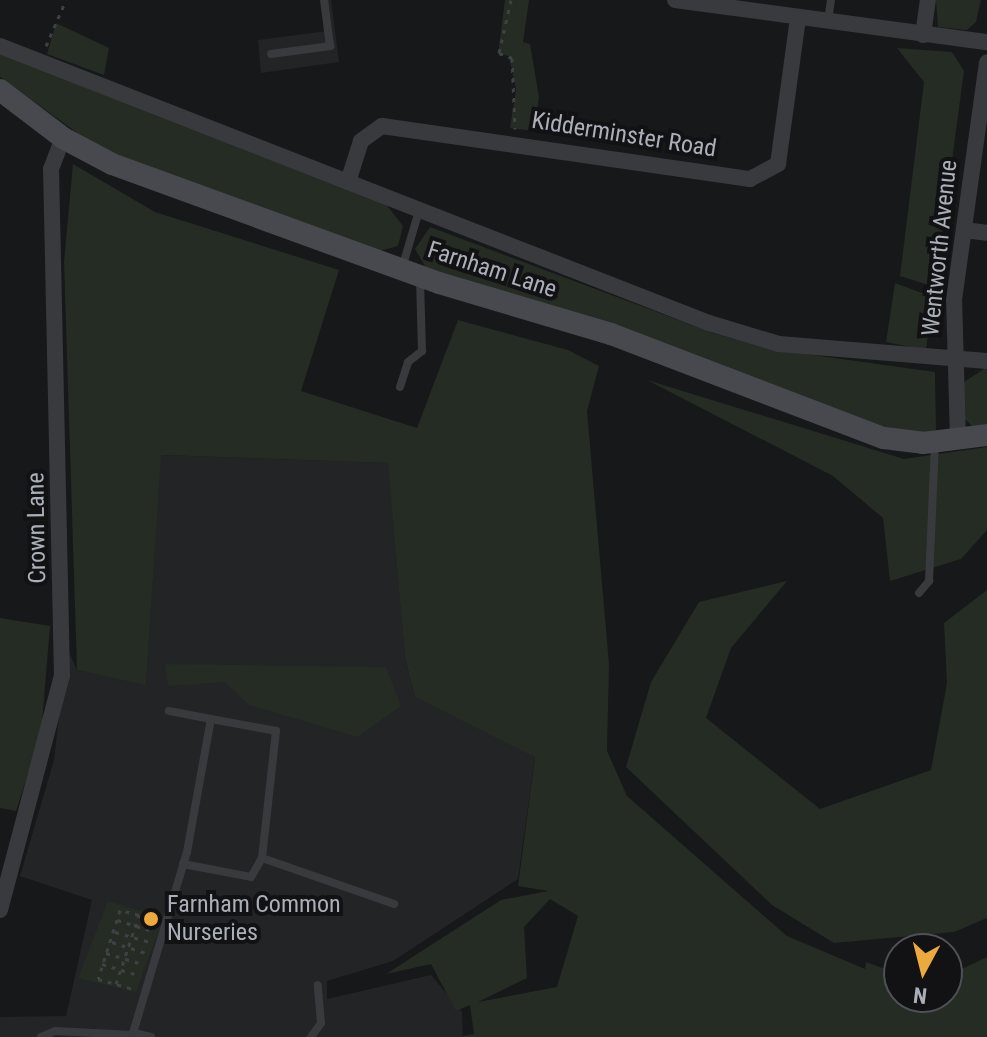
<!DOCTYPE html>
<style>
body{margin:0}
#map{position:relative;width:987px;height:1037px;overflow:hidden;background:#171819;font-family:"Roboto Condensed",sans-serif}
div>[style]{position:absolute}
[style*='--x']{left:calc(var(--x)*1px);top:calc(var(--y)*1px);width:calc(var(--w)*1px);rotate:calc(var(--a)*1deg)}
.built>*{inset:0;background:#232426}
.green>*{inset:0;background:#242c24}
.path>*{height:3px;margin-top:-1.5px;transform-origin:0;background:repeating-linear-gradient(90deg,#3f4145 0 4px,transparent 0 10px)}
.lane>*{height:8px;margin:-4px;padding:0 4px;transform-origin:4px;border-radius:4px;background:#393a3e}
.street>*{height:16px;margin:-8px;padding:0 8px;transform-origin:8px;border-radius:8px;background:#393a3e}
.secondary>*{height:22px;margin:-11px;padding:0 11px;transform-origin:11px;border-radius:11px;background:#47494e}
.dots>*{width:22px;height:22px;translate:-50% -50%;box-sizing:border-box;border:4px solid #121214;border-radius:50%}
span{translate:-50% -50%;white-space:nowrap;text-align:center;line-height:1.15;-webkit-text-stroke:8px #121214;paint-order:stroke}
.street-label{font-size:24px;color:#aaafb9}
.poi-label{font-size:24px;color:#aaafb9}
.left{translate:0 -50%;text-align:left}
.north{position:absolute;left:883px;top:933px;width:80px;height:80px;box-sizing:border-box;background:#121214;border:2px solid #4f5156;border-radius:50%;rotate:187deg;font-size:22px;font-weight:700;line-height:32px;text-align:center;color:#aaafb9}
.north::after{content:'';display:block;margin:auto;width:28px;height:36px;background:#eca93d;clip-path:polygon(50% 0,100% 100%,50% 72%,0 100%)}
</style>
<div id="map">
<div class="built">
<div style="clip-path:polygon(322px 0,331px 0,339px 62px,261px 73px,258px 40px,327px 31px)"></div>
<div style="clip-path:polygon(160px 455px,389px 463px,405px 658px,415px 697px,535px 756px,518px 879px,393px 961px,327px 981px,327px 999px,431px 975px,462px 1012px,463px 1037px,0 1037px,0 1017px,66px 1016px,92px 900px,20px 876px,54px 760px,67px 648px,77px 670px,146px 684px)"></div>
</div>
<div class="green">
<div style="clip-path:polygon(505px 0,529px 0,523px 42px,530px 44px,539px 97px,534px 131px,510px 128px,516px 90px,509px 56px,498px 54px)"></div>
<div style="clip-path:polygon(936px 0,981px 0,976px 22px,967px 30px,938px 27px)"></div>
<div style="clip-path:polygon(56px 23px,109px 48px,104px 75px,47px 54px)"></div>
<div style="clip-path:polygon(897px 48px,952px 52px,964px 71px,935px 287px,900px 276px,924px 82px)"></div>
<div style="clip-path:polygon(0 50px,385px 203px,403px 226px,398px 246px,376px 252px,98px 148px,0 77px)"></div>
<div style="clip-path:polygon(evenodd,73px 164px,155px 212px,339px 270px,301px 391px,417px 428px,458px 320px,568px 350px,599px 366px,587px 411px,609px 664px,607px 751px,627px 796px,787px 936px,865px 969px,866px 962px,899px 974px,899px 997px,947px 997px,947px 976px,987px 957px,987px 1037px,458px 1037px,474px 1034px,470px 1005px,456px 1011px,431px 964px,386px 974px,501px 900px,548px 891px,518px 886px,535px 757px,415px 697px,405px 658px,388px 463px,161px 455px,146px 685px,77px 670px,64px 262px,73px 164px,550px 899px,578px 916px,557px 987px,478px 1002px,527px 978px,524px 927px,550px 899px)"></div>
<div style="clip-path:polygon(430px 227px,713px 333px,770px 349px,935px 372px,936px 430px,909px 438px,431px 276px,415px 249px)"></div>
<div style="clip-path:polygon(895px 283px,933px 297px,926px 350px,886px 342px)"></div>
<div style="clip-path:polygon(987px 367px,987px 429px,976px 430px,961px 415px,964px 382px)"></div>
<div style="clip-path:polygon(647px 380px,904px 459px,987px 447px,987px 530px,961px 559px,890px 581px,883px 518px,833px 476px)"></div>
<div style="clip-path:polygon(787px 581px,731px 648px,706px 718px,820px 809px,931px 770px,947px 683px,944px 623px,987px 590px,987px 918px,954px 932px,834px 943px,772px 905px,626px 767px,651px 682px,699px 602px)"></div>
<div style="clip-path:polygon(0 618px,50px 626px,41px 734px,16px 811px,0 808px)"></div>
<div style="clip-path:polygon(165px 664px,386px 667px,401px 706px,358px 737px,249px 705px,225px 682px,168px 686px)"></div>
<div style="clip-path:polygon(108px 901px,147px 913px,145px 923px,160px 927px,136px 992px,78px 978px)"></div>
</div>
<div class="path">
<div style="--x:511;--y:0;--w:54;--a:102.8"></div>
<div style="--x:499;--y:53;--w:14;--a:21"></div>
<div style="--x:512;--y:58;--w:71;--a:87.6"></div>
<div style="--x:46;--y:46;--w:50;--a:-66.5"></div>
<div style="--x:117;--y:920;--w:34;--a:17"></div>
<div style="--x:115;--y:932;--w:35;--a:16"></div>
<div style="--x:112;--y:942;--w:36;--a:18"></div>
<div style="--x:106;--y:953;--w:39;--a:17"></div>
<div style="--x:102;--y:964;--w:39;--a:17"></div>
<div style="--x:116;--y:984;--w:73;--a:-71.6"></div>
<div style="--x:139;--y:915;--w:20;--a:-165"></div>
<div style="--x:120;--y:910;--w:72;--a:107.7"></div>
<div style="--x:98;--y:979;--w:36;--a:16"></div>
</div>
<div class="lane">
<div style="--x:828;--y:21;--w:21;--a:-82"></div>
<div style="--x:271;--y:54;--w:60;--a:-7.7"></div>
<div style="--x:330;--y:46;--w:46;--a:-97.4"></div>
<div style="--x:402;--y:268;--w:59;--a:-73.4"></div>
<div style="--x:400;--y:387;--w:26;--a:-72"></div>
<div style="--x:408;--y:362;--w:18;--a:-38"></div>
<div style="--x:422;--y:351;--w:71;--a:-91.6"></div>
<div style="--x:919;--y:593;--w:16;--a:-50"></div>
<div style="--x:929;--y:581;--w:139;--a:-87.5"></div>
<div style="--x:262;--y:858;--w:140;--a:19.2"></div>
<div style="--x:183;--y:864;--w:69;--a:10.8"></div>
<div style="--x:251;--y:877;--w:22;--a:-60"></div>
<div style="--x:262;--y:858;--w:128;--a:-83.7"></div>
<div style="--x:276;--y:731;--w:66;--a:-169.5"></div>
<div style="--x:41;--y:1037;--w:15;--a:-23"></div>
<div style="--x:55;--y:1031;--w:78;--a:2.9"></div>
<div style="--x:151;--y:1037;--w:18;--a:-167"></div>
<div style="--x:133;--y:1033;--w:189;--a:-73.4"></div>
<div style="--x:187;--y:852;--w:135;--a:-79.8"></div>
<div style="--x:211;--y:719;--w:43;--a:-169.2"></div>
<div style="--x:311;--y:1037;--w:17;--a:-54"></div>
<div style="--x:321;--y:1023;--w:38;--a:-95"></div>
</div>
<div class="street">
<div style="--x:675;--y:0;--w:315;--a:7.7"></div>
<div style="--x:923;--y:35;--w:35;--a:-82"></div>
<div style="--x:0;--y:46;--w:761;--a:21.34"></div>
<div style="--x:709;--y:323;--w:73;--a:16.7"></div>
<div style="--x:779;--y:344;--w:209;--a:4.7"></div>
<div style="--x:348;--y:182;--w:43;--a:-72.4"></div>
<div style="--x:361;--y:141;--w:26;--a:-36"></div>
<div style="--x:382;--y:126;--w:372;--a:8.2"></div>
<div style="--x:750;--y:179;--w:32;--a:-28"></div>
<div style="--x:778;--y:164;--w:147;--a:-82.2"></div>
<div style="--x:964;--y:230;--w:23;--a:7"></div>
<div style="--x:958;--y:440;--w:140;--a:-91.6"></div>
<div style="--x:954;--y:300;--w:240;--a:-82.1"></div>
<div style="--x:0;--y:910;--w:242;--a:-75.2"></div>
<div style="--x:62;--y:676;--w:507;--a:-91.24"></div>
<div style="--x:51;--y:169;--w:33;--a:-69"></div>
</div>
<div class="secondary">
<div style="--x:0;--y:90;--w:79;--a:37.3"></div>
<div style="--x:63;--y:138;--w:55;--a:28"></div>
<div style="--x:112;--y:164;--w:348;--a:20"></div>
<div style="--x:439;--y:283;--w:179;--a:16.5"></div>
<div style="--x:611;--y:334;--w:292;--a:20.9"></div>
<div style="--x:884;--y:438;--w:39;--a:7"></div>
<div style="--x:923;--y:443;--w:64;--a:-7.1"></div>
</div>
<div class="dots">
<div style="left:151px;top:919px;background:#eca93d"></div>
</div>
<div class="street-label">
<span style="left:624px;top:135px;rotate:9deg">Kidderminster Road</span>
<span style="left:940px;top:248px;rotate:-84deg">Wentworth Avenue</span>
<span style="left:492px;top:270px;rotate:18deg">Farnham Lane</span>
<span style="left:37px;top:528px;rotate:-91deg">Crown Lane</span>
</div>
<div class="poi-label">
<span class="left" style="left:167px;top:919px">Farnham Common<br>Nurseries</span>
</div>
<div class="north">N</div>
</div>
